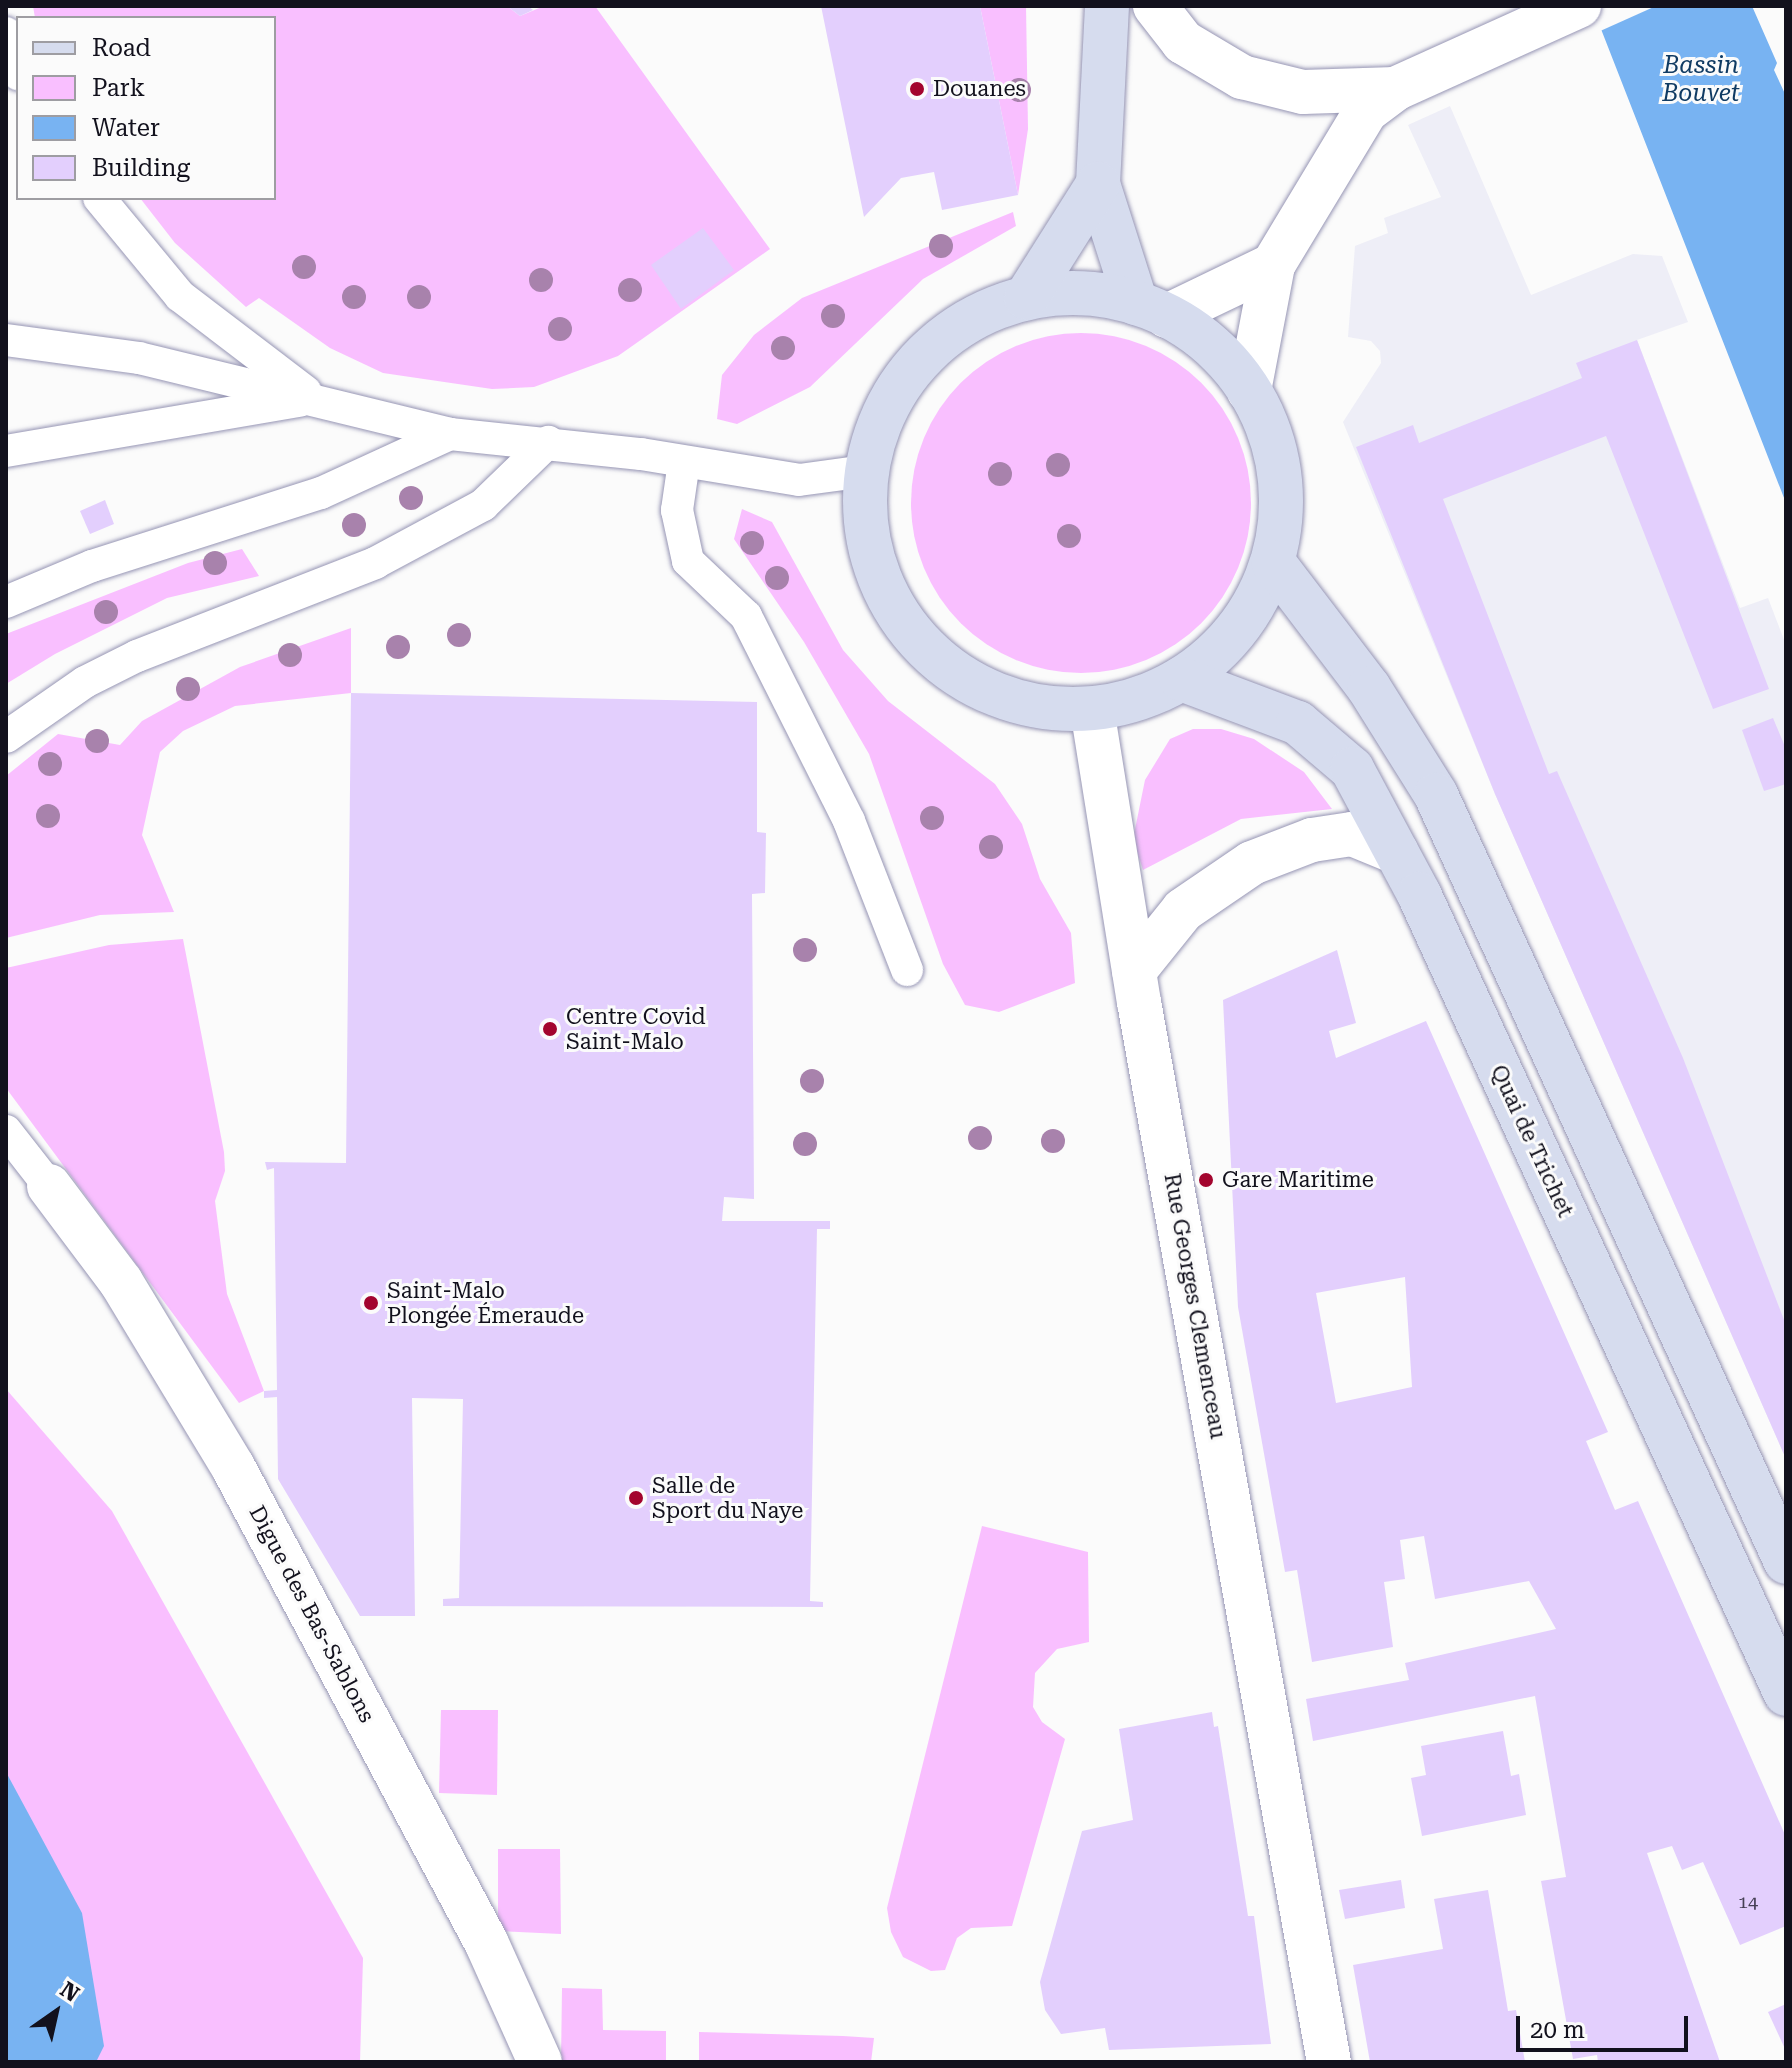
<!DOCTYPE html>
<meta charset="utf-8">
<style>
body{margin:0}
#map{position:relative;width:1792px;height:2068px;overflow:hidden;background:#fbfbfb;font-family:"Roboto Serif",serif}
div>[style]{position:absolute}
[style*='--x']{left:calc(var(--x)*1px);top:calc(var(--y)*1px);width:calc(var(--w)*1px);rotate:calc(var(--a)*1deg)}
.built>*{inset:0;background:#eeeef7}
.green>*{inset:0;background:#f9bfff}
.round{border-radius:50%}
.water>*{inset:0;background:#78b3f2}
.pier>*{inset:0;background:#fbfbfb}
.building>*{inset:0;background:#e3cffd}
.roads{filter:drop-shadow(0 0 2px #9695b4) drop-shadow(0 0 2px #9695b4)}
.service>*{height:32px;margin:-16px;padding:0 16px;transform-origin:16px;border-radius:16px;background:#fff}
.pedestrian>*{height:44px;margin:-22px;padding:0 22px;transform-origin:22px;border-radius:22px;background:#fff}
.tertiary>*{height:44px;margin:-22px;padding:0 22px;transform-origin:22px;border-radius:22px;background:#fff}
.secondary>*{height:44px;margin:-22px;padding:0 22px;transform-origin:22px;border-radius:22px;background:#d6dcee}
.secondary>.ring{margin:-22px;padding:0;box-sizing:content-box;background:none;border:44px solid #d6dcee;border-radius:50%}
.trees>*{width:24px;height:24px;margin:-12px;border-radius:50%;background:#a882ac}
.dots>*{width:22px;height:22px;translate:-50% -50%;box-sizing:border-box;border:4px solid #fbfbfb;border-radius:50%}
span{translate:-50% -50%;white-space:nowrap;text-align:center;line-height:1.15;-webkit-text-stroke:6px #fbfbfb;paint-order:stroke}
.number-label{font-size:18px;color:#464055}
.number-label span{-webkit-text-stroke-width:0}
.poi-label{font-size:22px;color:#12111d}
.left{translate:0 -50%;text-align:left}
.street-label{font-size:22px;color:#12111d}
.water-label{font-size:24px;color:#103b63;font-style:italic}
.frame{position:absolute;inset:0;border:8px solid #12111d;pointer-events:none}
.legend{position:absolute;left:16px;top:16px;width:260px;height:184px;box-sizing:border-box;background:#fbfbfb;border:2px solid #9e9da2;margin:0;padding:10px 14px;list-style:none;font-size:24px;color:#12111d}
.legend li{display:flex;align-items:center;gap:16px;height:40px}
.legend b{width:40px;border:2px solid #9e9da2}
.north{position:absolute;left:16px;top:1972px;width:80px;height:80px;-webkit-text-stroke:6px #fbfbfb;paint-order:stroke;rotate:34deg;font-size:22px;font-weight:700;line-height:32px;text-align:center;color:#12111d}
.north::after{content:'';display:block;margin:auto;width:28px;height:36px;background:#12111d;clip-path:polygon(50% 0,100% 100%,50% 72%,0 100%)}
.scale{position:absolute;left:1516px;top:2016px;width:172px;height:36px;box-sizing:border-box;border:4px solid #12111d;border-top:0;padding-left:10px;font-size:24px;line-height:28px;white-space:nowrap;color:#12111d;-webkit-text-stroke:6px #fbfbfb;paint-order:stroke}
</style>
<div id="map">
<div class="built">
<div style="clip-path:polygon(1450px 106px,1531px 295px,1633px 254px,1662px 256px,1688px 322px,1637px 340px,1740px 608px,1768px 598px,1786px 645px,1786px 1459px,1495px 794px,1343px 422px,1381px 363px,1380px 351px,1371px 341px,1348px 337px,1355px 246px,1388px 233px,1384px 218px,1441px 197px,1408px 125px)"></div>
</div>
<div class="green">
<div style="clip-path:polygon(33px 6px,507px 6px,520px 16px,544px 6px,595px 6px,770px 249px,618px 356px,534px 387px,492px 389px,383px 373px,330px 348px,259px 298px,246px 307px,175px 243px,140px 198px,274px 198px,274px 18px,35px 18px)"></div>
<div style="clip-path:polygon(980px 6px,1026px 6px,1028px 129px,1018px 195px)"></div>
<div style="clip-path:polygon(1013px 212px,1016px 226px,923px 279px,810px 387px,737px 424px,717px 419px,722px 375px,754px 335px,802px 298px)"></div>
<div class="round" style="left:911px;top:333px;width:340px;height:340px"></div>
<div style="clip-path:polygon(742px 509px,772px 522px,843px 650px,888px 701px,995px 784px,1022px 824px,1040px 879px,1071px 933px,1075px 983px,999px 1012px,965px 1005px,943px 964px,869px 754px,804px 642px,734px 539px)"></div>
<div style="clip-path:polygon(242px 549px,259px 576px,167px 598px,55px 654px,6px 684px,6px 634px,188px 563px)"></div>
<div style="clip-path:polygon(351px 628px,351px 693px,235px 706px,183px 731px,160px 752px,142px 835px,174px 912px,100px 915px,6px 938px,6px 776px,58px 734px,120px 745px,142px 721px,240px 667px)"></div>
<div style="clip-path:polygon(1193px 729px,1221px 729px,1254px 739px,1304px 772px,1332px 809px,1241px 819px,1143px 870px,1133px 839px,1145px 780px,1170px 739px)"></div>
<div style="clip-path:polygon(183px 939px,224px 1152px,225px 1171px,215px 1201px,227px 1294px,264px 1391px,239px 1403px,6px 1088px,6px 968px,109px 945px)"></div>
<div style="clip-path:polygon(6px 1389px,112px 1511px,363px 1958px,360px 2062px,6px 2062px)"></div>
<div style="clip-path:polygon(982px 1526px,1088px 1552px,1089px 1642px,1057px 1649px,1035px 1673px,1033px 1707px,1042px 1722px,1065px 1739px,1012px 1926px,971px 1928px,957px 1938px,945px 1970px,931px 1971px,903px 1957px,891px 1932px,887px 1908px)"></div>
<div style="clip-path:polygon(441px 1710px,498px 1710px,497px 1795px,439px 1793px)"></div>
<div style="clip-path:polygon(498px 1849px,560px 1849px,561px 1934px,498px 1931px)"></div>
<div style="clip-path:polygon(562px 1988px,602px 1989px,603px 2030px,666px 2031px,666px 2062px,561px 2062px)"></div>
<div style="clip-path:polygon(699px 2032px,843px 2036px,874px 2038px,871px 2062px,699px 2062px)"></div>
</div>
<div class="water">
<div style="clip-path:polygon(1592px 6px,1752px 6px,1777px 63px,1774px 70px,1786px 96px,1786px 503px)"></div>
<div style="clip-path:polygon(6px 1772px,82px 1913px,104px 2046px,96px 2062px,6px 2062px)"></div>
</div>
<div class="pier">
<div style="clip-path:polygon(1588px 6px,1656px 6px,1598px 32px)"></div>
</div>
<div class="building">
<div style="clip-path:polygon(507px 6px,528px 6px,533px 10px,520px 16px)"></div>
<div style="clip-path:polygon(821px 6px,980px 6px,1018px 195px,942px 210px,934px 172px,901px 178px,864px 217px)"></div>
<div style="clip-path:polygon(703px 228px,734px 270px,681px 309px,651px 265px)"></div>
<div style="clip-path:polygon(1637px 340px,1769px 689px,1713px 709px,1606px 436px,1443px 499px,1549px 774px,1557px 771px,1683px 1058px,1786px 1325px,1786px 1459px,1495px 794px,1356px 447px,1413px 425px,1419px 443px,1582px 378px,1576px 363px)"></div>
<div style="clip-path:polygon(105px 500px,114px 524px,90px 534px,80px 511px)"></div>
<div style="clip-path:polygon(351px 693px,757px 702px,757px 832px,766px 833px,765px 893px,752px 894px,754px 1199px,724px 1197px,722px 1221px,830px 1221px,830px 1229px,817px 1229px,810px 1601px,823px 1602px,823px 1607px,443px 1606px,443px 1599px,459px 1598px,463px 1399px,412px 1398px,415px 1616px,360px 1616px,278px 1479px,277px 1397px,264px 1398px,264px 1391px,277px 1390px,274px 1168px,267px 1170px,265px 1162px,346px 1163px)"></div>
<div style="clip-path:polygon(1773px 718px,1786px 749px,1786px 784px,1764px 791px,1742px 730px)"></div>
<div style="clip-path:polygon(evenodd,1337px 950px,1356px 1023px,1329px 1031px,1336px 1058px,1426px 1021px,1608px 1432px,1586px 1441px,1615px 1510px,1638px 1501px,1786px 1837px,1786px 1926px,1740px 1945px,1703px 1862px,1682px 1870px,1672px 1846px,1647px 1853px,1720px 2062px,1598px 2062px,1597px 2055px,1573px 2059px,1541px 1881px,1566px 1877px,1535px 1696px,1313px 1741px,1306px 1699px,1409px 1680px,1405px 1663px,1556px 1629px,1529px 1581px,1435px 1599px,1424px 1536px,1400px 1540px,1405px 1579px,1384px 1582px,1393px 1647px,1312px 1662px,1297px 1570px,1285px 1572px,1238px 1307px,1223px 1000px,1337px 950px,1405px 1277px,1412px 1387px,1336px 1403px,1316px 1293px,1405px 1277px)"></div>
<div style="clip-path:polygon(1212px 1712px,1214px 1727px,1218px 1726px,1248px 1916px,1254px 1916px,1271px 2044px,1109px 2050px,1105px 2028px,1061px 2034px,1045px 2010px,1040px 1982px,1082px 1831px,1133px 1820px,1119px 1729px)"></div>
<div style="clip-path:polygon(1503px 1731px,1511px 1776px,1519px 1774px,1526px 1815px,1422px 1836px,1411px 1778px,1426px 1775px,1421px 1746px)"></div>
<div style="clip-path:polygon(1401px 1880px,1405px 1908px,1345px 1919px,1339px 1890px)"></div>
<div style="clip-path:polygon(1488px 1890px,1508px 2011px,1516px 2010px,1525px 2062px,1370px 2062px,1353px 1965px,1443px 1949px,1434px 1899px)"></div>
<div style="clip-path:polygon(1786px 2004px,1786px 2051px,1768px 2012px)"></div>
</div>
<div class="roads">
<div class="service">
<div style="--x:6;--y:33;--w:43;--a:73.7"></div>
<div style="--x:99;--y:198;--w:127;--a:50.4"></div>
<div style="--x:180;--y:296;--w:158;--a:37.3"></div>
<div style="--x:6;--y:340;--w:134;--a:7.7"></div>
<div style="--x:139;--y:358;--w:320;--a:13.7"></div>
<div style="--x:450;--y:434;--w:192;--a:6"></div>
<div style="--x:641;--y:454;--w:160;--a:9.3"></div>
<div style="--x:799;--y:480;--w:68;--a:-7.7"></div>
<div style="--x:6;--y:451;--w:298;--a:-9.7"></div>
<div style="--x:684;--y:462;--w:49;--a:98.3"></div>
<div style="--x:677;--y:510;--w:52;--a:77.8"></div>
<div style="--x:688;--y:561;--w:80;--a:43.5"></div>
<div style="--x:746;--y:616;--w:229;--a:63.3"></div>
<div style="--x:849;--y:821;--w:160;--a:68.7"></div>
<div style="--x:6;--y:602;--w:93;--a:-22.7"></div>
<div style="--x:92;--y:566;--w:240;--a:-17.7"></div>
<div style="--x:321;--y:493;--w:142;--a:-24.6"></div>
<div style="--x:6;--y:737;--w:96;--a:-34.8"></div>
<div style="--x:85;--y:682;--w:58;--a:-26.6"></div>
<div style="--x:137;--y:656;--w:256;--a:-21.3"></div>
<div style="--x:375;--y:563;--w:123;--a:-28.2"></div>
<div style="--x:483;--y:505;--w:91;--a:-44.1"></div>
<div style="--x:6;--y:1131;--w:70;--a:52"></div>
</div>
<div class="pedestrian">
<div style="--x:49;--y:1186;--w:120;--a:53.1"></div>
<div style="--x:121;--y:1282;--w:216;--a:58.8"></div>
<div style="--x:233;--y:1467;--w:540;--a:61.96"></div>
<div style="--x:487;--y:1944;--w:129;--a:65.8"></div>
</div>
<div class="tertiary">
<div style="--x:1155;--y:6;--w:46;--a:52.1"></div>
<div style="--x:1183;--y:42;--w:69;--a:30.7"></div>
<div style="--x:1242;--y:77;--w:63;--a:13.8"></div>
<div style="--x:1303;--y:92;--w:92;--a:-1.9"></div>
<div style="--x:1167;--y:316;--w:118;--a:-25.7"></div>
<div style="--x:1249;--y:391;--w:128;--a:-79.2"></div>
<div style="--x:1273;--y:265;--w:180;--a:-58.9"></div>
<div style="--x:1366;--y:111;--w:36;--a:-37"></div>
<div style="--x:1395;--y:89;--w:202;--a:-24.3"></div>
<div style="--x:1092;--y:709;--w:297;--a:80.9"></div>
<div style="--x:1139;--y:1002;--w:1077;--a:79.84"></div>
<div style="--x:1134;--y:971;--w:78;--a:-51.2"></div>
<div style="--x:1183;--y:910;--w:83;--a:-34.3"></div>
<div style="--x:1252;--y:863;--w:64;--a:-21"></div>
<div style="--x:1312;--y:840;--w:40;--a:-8.5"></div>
<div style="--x:1352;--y:834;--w:48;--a:22.2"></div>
</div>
<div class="secondary">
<div style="--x:1107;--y:6;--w:178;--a:92.9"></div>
<div style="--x:1098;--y:184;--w:125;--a:72.3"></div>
<div class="ring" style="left:865px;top:293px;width:372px;height:372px"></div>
<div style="--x:1026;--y:298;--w:135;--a:-57.7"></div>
<div style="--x:1273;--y:562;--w:158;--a:52.7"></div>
<div style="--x:1369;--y:688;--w:126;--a:57.9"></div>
<div style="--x:1436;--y:795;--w:843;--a:65.47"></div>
<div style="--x:1181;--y:679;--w:125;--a:20.6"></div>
<div style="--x:1298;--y:723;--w:71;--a:40.4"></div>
<div style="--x:1352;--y:769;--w:142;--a:61.8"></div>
<div style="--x:1419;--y:894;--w:880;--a:65.36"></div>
</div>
</div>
<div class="trees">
<div style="left:1019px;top:90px"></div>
<div style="left:941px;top:246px"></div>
<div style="left:304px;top:267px"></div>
<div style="left:541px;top:280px"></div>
<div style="left:630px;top:290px"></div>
<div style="left:354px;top:297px"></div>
<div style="left:419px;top:297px"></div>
<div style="left:833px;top:316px"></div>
<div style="left:560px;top:329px"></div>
<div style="left:783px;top:348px"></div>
<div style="left:1058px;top:465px"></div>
<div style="left:1000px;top:474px"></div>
<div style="left:411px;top:498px"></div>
<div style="left:354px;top:525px"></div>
<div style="left:1069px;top:536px"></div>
<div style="left:752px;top:543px"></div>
<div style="left:215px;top:563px"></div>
<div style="left:777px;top:578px"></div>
<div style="left:106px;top:612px"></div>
<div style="left:459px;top:635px"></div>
<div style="left:398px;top:647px"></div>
<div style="left:290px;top:655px"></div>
<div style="left:188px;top:689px"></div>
<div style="left:97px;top:741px"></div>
<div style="left:50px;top:764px"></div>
<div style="left:48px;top:816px"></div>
<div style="left:932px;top:818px"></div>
<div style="left:991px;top:847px"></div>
<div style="left:805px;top:950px"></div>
<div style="left:812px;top:1081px"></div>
<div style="left:980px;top:1138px"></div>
<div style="left:1053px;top:1141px"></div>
<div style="left:805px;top:1144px"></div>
</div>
<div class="dots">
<div style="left:917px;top:89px;background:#a3052e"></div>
<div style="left:550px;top:1029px;background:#a3052e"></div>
<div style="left:1206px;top:1180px;background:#a3052e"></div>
<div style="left:371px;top:1303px;background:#a3052e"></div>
<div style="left:636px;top:1498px;background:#a3052e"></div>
</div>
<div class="number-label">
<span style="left:1748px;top:1902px">14</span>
</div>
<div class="poi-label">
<span class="left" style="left:933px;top:89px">Douanes</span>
<span class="left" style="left:566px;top:1029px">Centre Covid<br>Saint-Malo</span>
<span class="left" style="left:1222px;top:1180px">Gare Maritime</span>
<span class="left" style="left:387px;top:1303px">Saint-Malo<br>Plongée Émeraude</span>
<span class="left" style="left:652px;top:1498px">Salle de<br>Sport du Naye</span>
</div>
<div class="street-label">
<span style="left:1532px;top:1141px;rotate:65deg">Quai de Trichet</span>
<span style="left:1195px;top:1306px;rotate:80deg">Rue Georges Clemenceau</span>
<span style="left:312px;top:1614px;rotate:62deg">Digue des Bas-Sablons</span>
</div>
<div class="water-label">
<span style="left:1701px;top:80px">Bassin<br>Bouvet</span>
</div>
<div class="frame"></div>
<ul class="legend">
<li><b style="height:10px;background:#d6dcee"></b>Road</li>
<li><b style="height:22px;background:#f9bfff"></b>Park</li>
<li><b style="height:22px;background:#78b3f2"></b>Water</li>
<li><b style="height:22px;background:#e3cffd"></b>Building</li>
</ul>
<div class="north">N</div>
<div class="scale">20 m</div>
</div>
